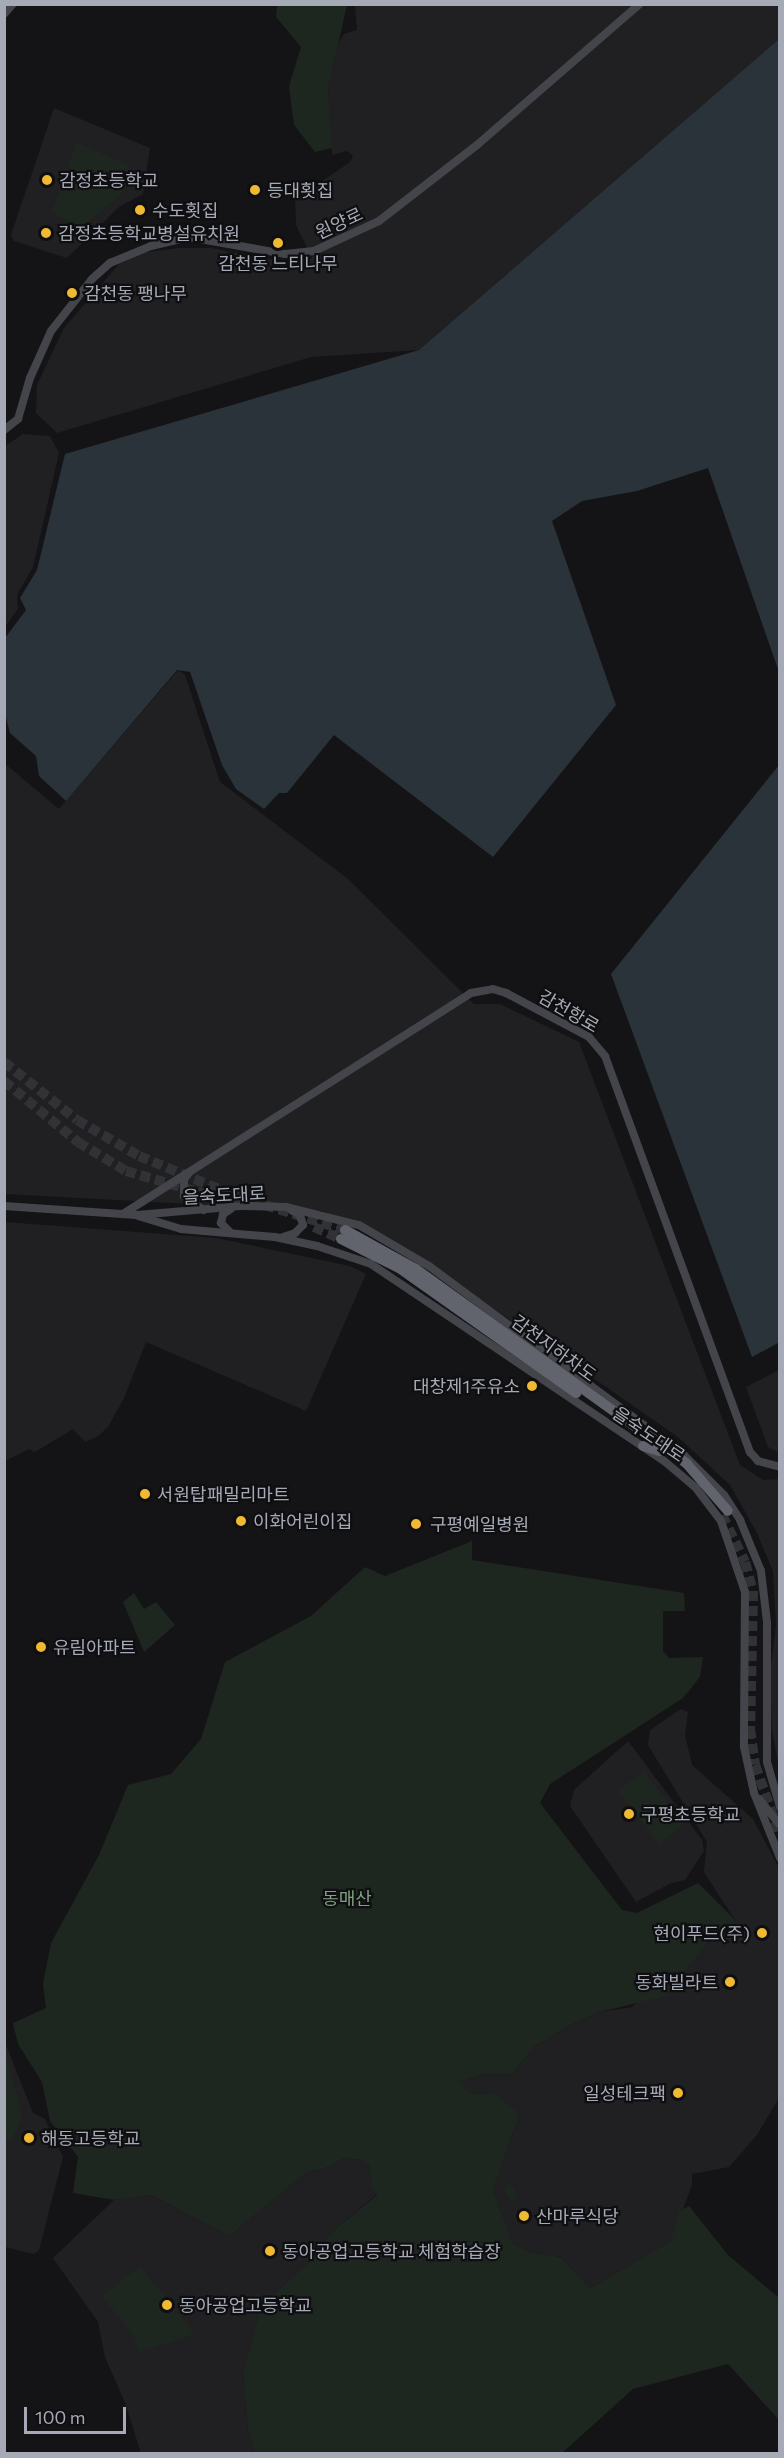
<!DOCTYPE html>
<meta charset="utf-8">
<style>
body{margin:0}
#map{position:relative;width:784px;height:2458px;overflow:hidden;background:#141416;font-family:Commissioner,"Noto Sans KR",sans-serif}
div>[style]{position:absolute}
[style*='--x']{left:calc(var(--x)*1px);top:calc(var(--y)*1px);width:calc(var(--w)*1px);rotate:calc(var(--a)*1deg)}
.built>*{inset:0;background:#202023}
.green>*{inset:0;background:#1e2620}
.water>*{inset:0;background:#2a323a}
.highway-tunnel>*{height:10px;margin-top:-5px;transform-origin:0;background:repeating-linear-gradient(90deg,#313236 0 10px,transparent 0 15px)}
.secondary>*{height:8px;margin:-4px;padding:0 4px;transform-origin:4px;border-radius:4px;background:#43454b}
.highway>*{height:10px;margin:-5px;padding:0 5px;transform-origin:5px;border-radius:5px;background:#61646c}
.dots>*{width:16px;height:16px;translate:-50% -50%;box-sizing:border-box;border:3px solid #0f0f11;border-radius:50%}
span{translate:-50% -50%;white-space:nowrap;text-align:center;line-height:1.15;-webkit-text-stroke:4.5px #0f0f11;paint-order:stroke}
.poi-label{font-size:18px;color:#a6aab6}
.left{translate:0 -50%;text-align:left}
.right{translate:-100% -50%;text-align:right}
.street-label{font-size:18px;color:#a6aab6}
.park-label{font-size:18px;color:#7da181}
.frame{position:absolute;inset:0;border:6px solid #a6aab6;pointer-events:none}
.scale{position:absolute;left:24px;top:2407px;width:102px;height:27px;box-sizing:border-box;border:3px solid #a6aab6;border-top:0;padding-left:8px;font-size:18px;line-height:21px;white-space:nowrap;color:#a6aab6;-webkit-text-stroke:4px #0f0f11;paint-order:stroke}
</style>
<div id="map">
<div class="built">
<div style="clip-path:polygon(355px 5px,779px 5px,779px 39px,419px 350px,311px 357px,57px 433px,36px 413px,37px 385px,64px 328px,119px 264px,146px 252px,179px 248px,211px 248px,296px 264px,312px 258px,296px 225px,295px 191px,308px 191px,350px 162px,353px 156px,347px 151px,332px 155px,328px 89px,338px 44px,344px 34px,357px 30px)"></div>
<div style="clip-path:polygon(54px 108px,150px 148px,143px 194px,119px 207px,67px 258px,14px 241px,11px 235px)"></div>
<div style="clip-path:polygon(23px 434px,50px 436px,59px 453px,33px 567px,17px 595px,18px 609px,5px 627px,5px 446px)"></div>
<div style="clip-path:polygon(178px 670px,185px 675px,220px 782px,348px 879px,474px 1004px,500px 1004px,579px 1042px,740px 1465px,763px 1480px,779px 1479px,779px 1769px,772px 1730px,770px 1674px,776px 1625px,773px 1571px,757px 1533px,730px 1485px,678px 1437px,409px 1250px,322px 1211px,5px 1194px,4px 763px,59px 809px)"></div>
<div style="clip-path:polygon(5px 1222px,216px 1238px,350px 1266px,366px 1274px,306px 1411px,146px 1342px,124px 1398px,108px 1427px,97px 1437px,85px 1442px,73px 1429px,35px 1452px,29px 1449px,5px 1461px)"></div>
<div style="clip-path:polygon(779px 1370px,780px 1452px,778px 1452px,768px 1447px,746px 1387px)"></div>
<div style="clip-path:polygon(681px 1709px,688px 1712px,685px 1735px,692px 1765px,753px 1819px,779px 1868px,779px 2098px,757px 2135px,729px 2167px,692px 2174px,692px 2185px,671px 2241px,590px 2288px,561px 2257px,529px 2252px,513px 2244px,493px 2189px,520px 2114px,496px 2093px,472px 2094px,458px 2082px,487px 2073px,513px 2073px,534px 2047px,568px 2026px,600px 2012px,632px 2007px,735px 1920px,704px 1872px,707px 1842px,648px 1745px,650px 1730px)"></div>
<div style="clip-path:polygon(628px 1741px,702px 1840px,704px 1851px,685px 1880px,671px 1883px,636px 1902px,570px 1806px,574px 1790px)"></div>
<div style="clip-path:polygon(4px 2040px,33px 2113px,45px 2119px,63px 2157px,39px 2250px,34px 2254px,5px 2247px)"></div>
<div style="clip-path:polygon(343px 2158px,363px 2160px,370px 2167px,371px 2187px,377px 2194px,333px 2231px,307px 2264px,261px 2306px,243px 2372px,248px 2430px,255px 2453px,141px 2453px,124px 2400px,105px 2357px,98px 2322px,53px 2258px,114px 2200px,151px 2195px,229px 2236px,306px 2173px,332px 2166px)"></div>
</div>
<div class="green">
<div style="clip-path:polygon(277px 5px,347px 5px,328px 89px,332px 148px,315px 152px,294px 125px,289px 86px,301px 47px,276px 17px)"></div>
<div style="clip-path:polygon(77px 142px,128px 165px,131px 174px,121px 194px,81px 228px,52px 212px)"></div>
<div style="clip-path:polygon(472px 1541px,472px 1560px,684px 1593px,685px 1611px,663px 1611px,663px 1651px,669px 1658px,703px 1657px,700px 1677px,683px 1698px,550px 1784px,540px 1803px,622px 1910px,637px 1913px,698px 1883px,735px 1920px,706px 1944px,665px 1996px,600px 2012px,568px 2026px,534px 2047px,513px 2073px,487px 2073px,459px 2082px,472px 2094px,496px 2093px,520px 2114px,493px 2189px,513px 2244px,529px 2252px,561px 2257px,590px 2288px,671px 2241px,679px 2211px,689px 2206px,728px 2255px,779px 2298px,779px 2420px,728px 2364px,633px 2389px,562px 2453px,255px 2453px,248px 2430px,243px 2372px,261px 2306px,307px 2264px,333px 2231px,377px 2195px,371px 2187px,370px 2167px,363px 2160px,343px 2158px,332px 2166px,306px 2173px,229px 2236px,151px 2195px,114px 2200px,73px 2193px,78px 2157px,50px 2121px,42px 2082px,18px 2044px,13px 2023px,46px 2008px,43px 1984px,51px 1943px,99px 1855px,128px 1785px,171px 1774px,201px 1739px,225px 1662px,311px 1616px,365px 1567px,385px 1576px)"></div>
<div style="clip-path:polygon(134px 1593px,144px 1609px,156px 1602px,175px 1625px,144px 1652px,123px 1602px)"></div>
<div style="clip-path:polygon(644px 1771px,684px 1824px,659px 1844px,618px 1791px)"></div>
<div style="clip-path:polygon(5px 2049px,22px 2118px,12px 2139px,5px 2139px)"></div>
<div style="clip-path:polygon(509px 2181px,518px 2197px,512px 2201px,504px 2190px)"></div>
<div style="clip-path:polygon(140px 2266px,190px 2327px,193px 2335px,139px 2352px,134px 2336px,102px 2296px)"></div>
</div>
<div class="water">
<div style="clip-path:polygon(779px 39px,779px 672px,708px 468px,637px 491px,582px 501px,552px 521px,616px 705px,493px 857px,334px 735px,287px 793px,279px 793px,264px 809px,236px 789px,222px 765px,190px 672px,177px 670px,66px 801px,39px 776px,36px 756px,10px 733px,5px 714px,5px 638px,26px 610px,20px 598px,37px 570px,65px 454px,419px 350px)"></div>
<div style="clip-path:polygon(779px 765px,780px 1342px,752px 1357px,611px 974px)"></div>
</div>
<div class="highway-tunnel">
<div style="--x:4;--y:1062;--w:93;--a:38.5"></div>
<div style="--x:77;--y:1120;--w:72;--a:30.1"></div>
<div style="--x:139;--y:1156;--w:105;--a:22.4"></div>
<div style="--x:236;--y:1196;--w:114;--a:17.3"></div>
<div style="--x:4;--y:1081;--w:96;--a:39.5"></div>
<div style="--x:78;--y:1142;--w:56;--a:31.1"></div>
<div style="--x:126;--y:1171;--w:121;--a:16.3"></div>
<div style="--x:314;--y:1227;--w:30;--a:24"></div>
<div style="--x:722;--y:1515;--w:52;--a:63.9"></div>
<div style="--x:745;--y:1562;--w:30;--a:75"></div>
<div style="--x:753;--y:1591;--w:138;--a:91.2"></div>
<div style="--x:750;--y:1729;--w:36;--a:82"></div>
<div style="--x:755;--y:1765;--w:74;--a:70.3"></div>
</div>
<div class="secondary">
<div style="--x:4;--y:14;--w:13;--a:-48"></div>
<div style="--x:4;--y:430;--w:18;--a:-38"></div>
<div style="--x:18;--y:419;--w:43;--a:-73.7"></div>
<div style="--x:30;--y:378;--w:51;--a:-65.9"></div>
<div style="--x:51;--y:331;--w:66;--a:-51.7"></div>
<div style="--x:92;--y:279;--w:24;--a:-42"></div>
<div style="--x:110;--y:263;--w:44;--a:-22.5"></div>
<div style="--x:151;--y:246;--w:39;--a:-13"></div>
<div style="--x:189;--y:237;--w:97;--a:10"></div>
<div style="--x:285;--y:254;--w:29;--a:-6"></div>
<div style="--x:314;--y:251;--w:72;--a:-24.8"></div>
<div style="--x:379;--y:221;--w:124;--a:-37.8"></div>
<div style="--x:477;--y:145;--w:216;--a:-40.9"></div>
<div style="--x:189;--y:1173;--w:8;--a:130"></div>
<div style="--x:184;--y:1179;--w:17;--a:90"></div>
<div style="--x:184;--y:1196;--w:24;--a:36"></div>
<div style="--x:4;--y:1206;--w:133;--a:3.9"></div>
<div style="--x:137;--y:1215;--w:104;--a:-4.9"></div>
<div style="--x:241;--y:1206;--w:45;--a:1.3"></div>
<div style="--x:286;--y:1207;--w:75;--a:13.9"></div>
<div style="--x:359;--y:1225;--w:81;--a:30.4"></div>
<div style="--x:429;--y:1266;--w:316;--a:36.5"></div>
<div style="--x:683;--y:1454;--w:58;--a:45"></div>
<div style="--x:724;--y:1495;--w:30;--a:57"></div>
<div style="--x:740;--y:1520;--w:55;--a:67.6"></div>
<div style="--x:761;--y:1571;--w:51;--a:83.3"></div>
<div style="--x:767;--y:1622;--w:140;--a:90"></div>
<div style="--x:767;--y:1762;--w:47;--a:73.9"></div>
<div style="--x:123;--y:1214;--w:412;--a:-32.4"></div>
<div style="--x:471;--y:993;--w:22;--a:-10"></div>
<div style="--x:493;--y:989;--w:14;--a:17"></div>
<div style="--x:506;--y:993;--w:94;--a:27.9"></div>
<div style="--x:589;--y:1037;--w:25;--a:50"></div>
<div style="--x:605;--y:1056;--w:422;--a:69.9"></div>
<div style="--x:750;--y:1452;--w:12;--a:48"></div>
<div style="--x:758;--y:1461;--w:23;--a:15"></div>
<div style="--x:138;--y:1216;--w:45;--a:16.8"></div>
<div style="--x:181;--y:1229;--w:94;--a:4.9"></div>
<div style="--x:275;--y:1237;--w:43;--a:12.1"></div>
<div style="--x:317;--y:1246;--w:57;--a:18.4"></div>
<div style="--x:371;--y:1264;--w:352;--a:33.9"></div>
<div style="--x:663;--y:1460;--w:43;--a:40.3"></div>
<div style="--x:696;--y:1488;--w:41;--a:52.9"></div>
<div style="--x:721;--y:1521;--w:75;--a:71.3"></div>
<div style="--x:745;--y:1592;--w:155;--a:90.4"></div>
<div style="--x:744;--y:1747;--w:47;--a:77.7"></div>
<div style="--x:754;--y:1793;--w:70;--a:68.2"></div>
<div style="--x:230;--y:1232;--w:13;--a:-135"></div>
<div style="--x:221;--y:1223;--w:9;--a:-77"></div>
<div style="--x:223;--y:1214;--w:9;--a:-32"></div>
<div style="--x:283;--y:1237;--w:13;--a:-18"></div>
<div style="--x:295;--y:1233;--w:11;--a:-45"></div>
<div style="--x:303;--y:1225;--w:10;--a:-107"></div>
<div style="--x:300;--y:1215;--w:10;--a:-151"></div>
<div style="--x:759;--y:1799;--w:33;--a:51"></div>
</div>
<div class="highway">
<div style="--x:345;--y:1230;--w:81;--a:28.8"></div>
<div style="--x:416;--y:1269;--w:334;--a:35.7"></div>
<div style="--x:687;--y:1464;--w:62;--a:48.9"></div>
<div style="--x:341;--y:1239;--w:65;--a:26.6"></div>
<div style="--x:399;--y:1268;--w:217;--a:35.2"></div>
<div style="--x:643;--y:1446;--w:17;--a:17"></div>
</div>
<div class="dots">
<div style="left:47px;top:180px;background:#f0b932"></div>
<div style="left:255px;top:190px;background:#f0b932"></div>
<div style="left:140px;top:210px;background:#f0b932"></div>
<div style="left:46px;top:233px;background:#f0b932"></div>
<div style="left:278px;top:243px;background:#f0b932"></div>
<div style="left:72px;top:293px;background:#f0b932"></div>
<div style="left:532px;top:1386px;background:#f0b932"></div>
<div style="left:145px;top:1494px;background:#f0b932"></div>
<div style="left:241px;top:1521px;background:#f0b932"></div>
<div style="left:416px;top:1524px;background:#f0b932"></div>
<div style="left:41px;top:1647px;background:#f0b932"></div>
<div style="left:629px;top:1814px;background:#f0b932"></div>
<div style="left:762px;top:1933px;background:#f0b932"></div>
<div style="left:730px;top:1982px;background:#f0b932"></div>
<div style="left:678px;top:2093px;background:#f0b932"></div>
<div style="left:29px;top:2138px;background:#f0b932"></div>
<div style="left:524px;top:2216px;background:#f0b932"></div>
<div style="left:270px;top:2251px;background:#f0b932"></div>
<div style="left:167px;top:2305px;background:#f0b932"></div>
</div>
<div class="poi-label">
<span class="left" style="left:59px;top:180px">감정초등학교</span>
<span class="left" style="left:267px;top:190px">등대횟집</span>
<span class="left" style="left:152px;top:210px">수도횟집</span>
<span class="left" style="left:58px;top:233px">감정초등학교병설유치원</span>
<span style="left:278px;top:263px">감천동 느티나무</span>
<span class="left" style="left:84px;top:293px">감천동 팽나무</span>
<span class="right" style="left:520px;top:1386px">대창제1주유소</span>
<span class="left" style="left:157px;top:1494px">서원탑패밀리마트</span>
<span class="left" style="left:253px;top:1521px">이화어린이집</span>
<span class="left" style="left:430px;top:1524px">구평예일병원</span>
<span class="left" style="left:53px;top:1647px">유림아파트</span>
<span class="left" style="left:641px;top:1814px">구평초등학교</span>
<span class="right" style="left:750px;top:1933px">현이푸드(주)</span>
<span class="right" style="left:718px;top:1982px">동화빌라트</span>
<span class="right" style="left:666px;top:2093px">일성테크팩</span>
<span class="left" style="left:41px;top:2138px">해동고등학교</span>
<span class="left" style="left:536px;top:2216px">산마루식당</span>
<span class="left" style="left:282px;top:2251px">동아공업고등학교 체험학습장</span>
<span class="left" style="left:179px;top:2305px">동아공업고등학교</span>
</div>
<div class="street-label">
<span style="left:339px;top:223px;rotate:-25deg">원양로</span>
<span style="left:569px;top:1011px;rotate:30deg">감천항로</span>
<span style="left:224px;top:1195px;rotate:-3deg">을숙도대로</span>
<span style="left:554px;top:1348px;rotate:36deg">감천지하차도</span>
<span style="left:649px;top:1434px;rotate:34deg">을숙도대로</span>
</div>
<div class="park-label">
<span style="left:347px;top:1898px">동매산</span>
</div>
<div class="frame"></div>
<div class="scale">100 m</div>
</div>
